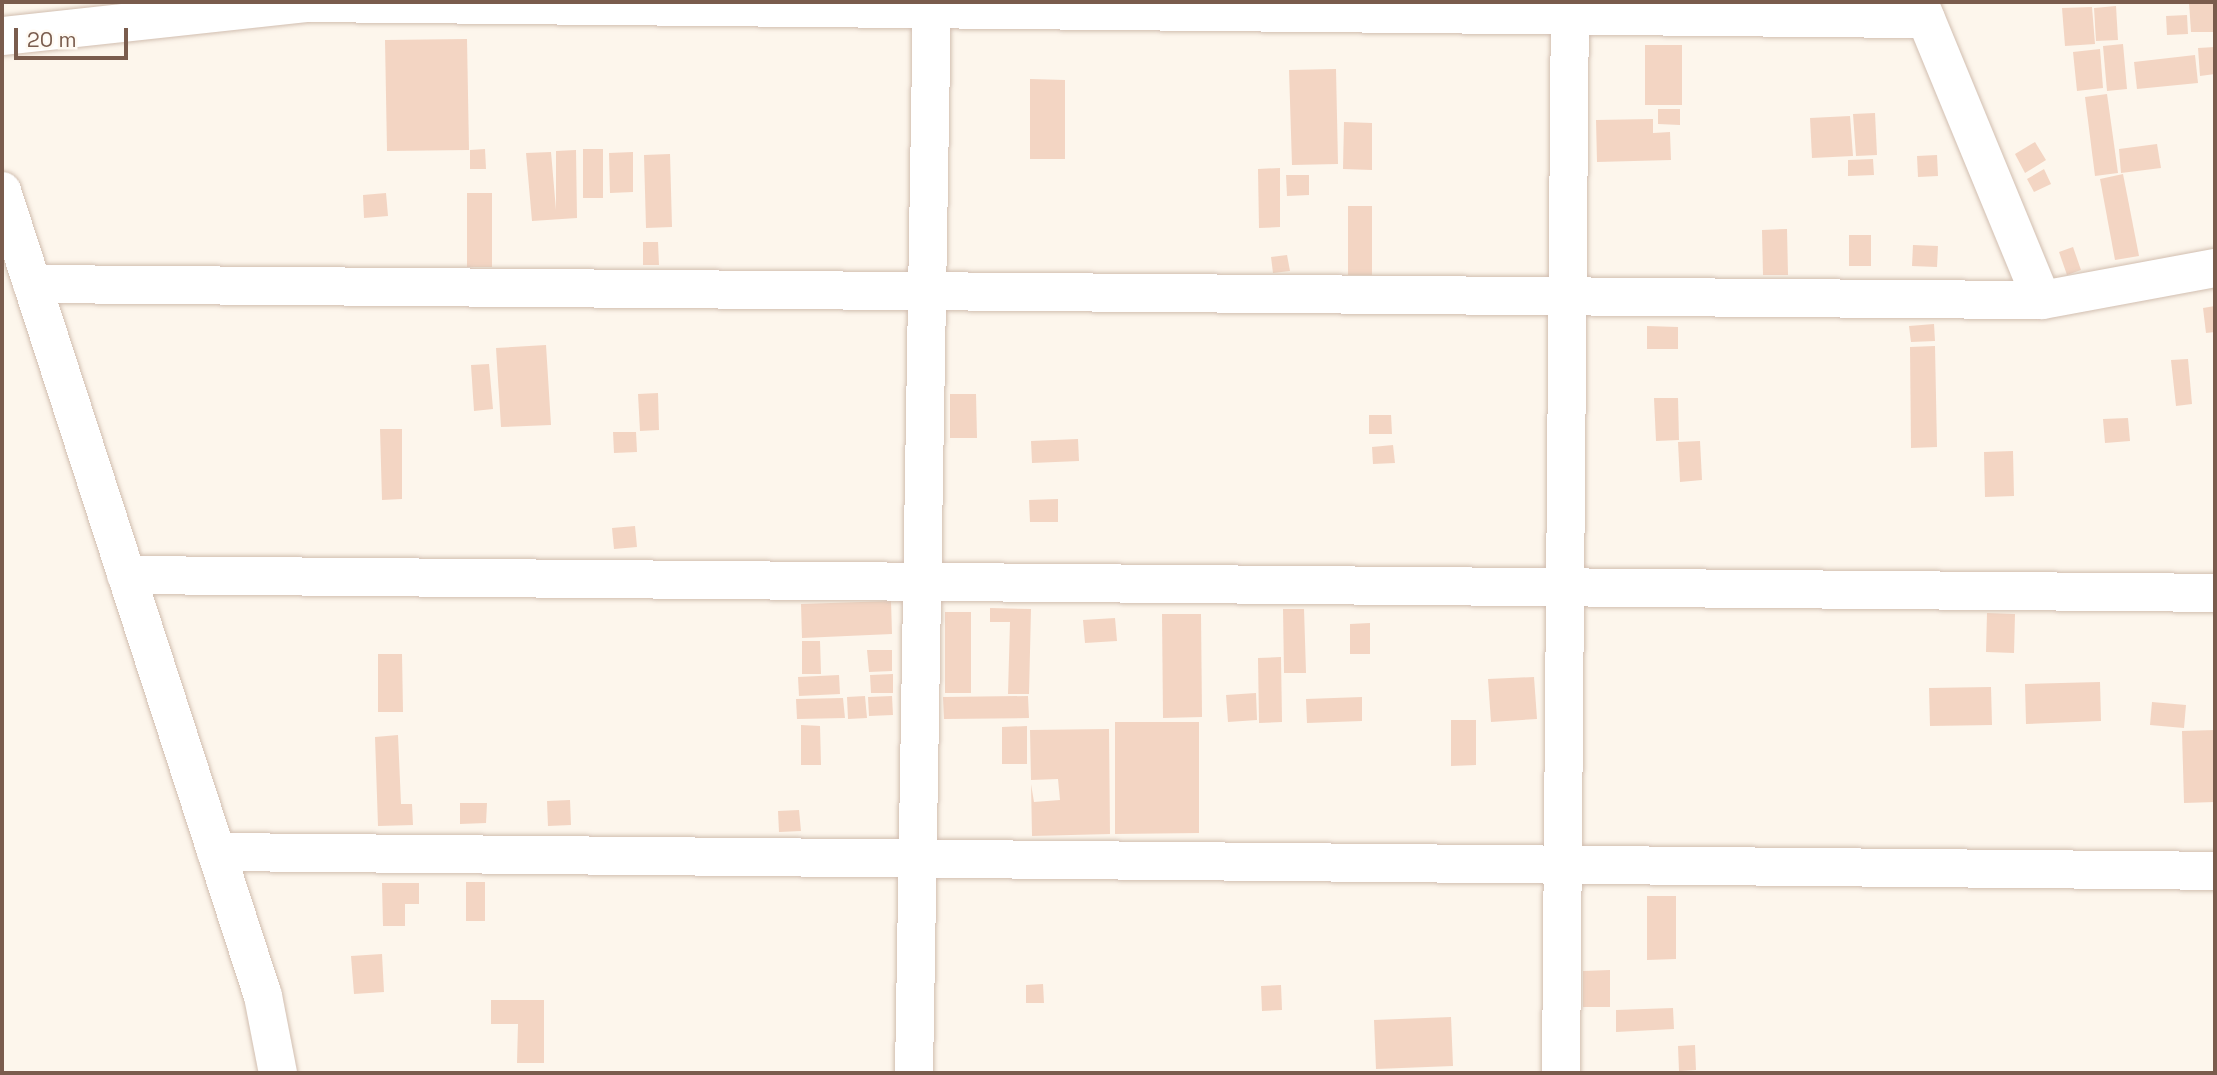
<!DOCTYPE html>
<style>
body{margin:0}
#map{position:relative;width:2217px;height:1075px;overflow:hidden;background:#fdf6ec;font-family:"Space Grotesk",sans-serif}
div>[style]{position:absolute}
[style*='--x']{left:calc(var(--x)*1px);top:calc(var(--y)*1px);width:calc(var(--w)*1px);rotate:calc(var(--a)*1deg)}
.building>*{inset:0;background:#f3d5c3}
.roads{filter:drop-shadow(0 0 2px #d1beb0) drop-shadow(0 0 2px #d1beb0)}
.street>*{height:38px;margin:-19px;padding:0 19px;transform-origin:19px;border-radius:19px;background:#fff}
span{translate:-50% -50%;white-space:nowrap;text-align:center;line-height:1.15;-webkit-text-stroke:5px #fffaf3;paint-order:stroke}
.frame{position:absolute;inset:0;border:4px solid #7a5c4d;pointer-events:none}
.scale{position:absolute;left:14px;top:28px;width:114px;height:32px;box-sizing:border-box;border:4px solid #7a5c4d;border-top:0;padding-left:9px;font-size:21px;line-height:24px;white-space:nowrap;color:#7a5c4d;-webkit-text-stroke:5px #fffaf3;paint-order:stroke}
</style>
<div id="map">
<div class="building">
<div style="clip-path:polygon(2189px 2px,2215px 2px,2215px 32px,2191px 32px)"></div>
<div style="clip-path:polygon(2116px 6px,2118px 40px,2096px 41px,2094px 8px)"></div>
<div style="clip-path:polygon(2092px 7px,2095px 44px,2065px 46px,2062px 8px)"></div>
<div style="clip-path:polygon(2187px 15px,2188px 34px,2167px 35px,2166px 16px)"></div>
<div style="clip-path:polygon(467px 39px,469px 150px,387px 151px,385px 40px)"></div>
<div style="clip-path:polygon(2123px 44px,2127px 89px,2107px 91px,2103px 46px)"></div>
<div style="clip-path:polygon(1645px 45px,1682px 45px,1682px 105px,1645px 105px)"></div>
<div style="clip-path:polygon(2215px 47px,2215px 74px,2200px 76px,2198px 48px)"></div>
<div style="clip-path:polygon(2100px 49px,2103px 88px,2077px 91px,2073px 52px)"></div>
<div style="clip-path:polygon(2195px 55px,2198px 83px,2137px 89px,2134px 62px)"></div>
<div style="clip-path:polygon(1336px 69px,1338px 164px,1292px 165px,1289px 70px)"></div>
<div style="clip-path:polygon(1030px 79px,1065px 80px,1065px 159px,1030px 159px)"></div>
<div style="clip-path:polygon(2107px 94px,2118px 173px,2095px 176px,2085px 97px)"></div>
<div style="clip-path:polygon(1658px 109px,1680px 109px,1680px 125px,1658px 124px)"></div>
<div style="clip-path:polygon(1875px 113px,1877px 155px,1856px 156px,1853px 114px)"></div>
<div style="clip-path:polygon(1850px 116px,1853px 156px,1812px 158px,1810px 118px)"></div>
<div style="clip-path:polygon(1653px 119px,1653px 133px,1670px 132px,1671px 160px,1597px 162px,1596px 120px)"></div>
<div style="clip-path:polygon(1344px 122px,1372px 123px,1372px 170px,1343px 169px)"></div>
<div style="clip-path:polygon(2035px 142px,2046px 160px,2025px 173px,2015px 154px)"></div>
<div style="clip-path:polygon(2157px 144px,2161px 168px,2121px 173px,2119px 149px)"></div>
<div style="clip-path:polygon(485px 149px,486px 169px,470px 169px,470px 150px)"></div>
<div style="clip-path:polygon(583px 149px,603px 149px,603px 198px,583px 198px)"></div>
<div style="clip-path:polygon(576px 150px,577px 218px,532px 221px,526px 153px,551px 152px,556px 210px,556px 151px)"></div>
<div style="clip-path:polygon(633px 152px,633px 192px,610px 193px,609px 153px)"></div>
<div style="clip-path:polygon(670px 154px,672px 227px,646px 228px,644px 155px)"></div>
<div style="clip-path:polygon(1937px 155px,1938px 176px,1918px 177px,1917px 156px)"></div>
<div style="clip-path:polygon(1873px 159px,1874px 175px,1848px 176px,1848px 160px)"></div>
<div style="clip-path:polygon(1280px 168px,1280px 227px,1259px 228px,1258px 169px)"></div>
<div style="clip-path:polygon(2044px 169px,2051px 184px,2034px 192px,2027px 179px)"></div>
<div style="clip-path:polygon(2123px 174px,2139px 256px,2115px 260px,2100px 179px)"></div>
<div style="clip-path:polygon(1286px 175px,1309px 175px,1309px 195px,1287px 196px)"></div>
<div style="clip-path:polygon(386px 193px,388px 216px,364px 218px,363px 195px)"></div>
<div style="clip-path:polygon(467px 193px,492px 193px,492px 267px,467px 267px)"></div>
<div style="clip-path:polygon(1348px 206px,1372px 206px,1372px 275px,1348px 275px)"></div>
<div style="clip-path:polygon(1787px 229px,1788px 275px,1763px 275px,1762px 230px)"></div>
<div style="clip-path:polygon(1849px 235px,1871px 235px,1871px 266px,1849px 266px)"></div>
<div style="clip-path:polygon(643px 242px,658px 242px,659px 265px,643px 265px)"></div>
<div style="clip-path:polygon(1913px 245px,1938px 246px,1937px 267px,1912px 266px)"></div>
<div style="clip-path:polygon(2073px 247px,2081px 270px,2067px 275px,2059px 252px)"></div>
<div style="clip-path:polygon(1287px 255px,1290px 271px,1273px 273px,1271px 257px)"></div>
<div style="clip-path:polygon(2215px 306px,2215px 332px,2206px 333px,2203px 308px)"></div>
<div style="clip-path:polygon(1934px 324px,1935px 341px,1911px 342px,1909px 326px)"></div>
<div style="clip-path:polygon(1647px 326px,1678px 327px,1678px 349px,1647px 349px)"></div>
<div style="clip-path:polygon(546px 345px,551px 425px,501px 427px,496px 348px)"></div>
<div style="clip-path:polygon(1935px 346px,1937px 447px,1911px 448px,1910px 347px)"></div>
<div style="clip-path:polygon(2188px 359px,2192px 404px,2176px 406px,2171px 360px)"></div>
<div style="clip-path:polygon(489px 364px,493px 409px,474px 411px,471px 365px)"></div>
<div style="clip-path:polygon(658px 393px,659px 430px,640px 431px,638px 394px)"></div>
<div style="clip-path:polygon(950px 394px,976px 394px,977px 438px,950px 438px)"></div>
<div style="clip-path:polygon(1654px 398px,1678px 398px,1679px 440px,1656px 441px)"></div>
<div style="clip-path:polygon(1369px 415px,1391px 415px,1392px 434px,1369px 434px)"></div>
<div style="clip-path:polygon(2128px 418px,2130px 441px,2105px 443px,2103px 419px)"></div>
<div style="clip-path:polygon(380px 429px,402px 429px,402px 499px,382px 500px)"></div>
<div style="clip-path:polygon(613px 432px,636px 432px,637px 452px,614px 453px)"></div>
<div style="clip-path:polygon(1078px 439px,1079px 461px,1032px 463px,1031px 441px)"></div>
<div style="clip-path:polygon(1700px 441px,1702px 480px,1680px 482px,1678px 442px)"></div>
<div style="clip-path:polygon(1393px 445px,1395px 463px,1373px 464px,1372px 447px)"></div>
<div style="clip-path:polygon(2013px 451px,2014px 496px,1985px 497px,1984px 452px)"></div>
<div style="clip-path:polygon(1058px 499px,1058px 522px,1030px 522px,1029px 500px)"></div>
<div style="clip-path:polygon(635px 526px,637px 547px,614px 549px,612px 528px)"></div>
<div style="clip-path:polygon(891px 601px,892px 634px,802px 638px,801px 604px)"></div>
<div style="clip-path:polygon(990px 608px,1031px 609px,1029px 694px,1008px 694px,1010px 622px,990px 622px)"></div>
<div style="clip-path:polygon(1283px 609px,1304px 609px,1306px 673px,1284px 673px)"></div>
<div style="clip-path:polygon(945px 612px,971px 612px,971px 693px,945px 693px)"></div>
<div style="clip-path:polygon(1987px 613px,2015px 614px,2014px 653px,1986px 652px)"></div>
<div style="clip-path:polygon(1162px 614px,1201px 614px,1202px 717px,1163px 718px)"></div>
<div style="clip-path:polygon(1115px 618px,1117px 641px,1085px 643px,1083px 620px)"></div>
<div style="clip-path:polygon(1370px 623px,1370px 654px,1350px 654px,1350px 624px)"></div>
<div style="clip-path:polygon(802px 641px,820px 641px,821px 674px,802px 674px)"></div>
<div style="clip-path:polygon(867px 650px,892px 650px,892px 671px,869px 672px)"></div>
<div style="clip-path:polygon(378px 654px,402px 654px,403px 712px,378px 712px)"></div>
<div style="clip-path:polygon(1281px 657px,1282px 722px,1259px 723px,1258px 658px)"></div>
<div style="clip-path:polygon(893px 674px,893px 693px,871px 693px,870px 675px)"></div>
<div style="clip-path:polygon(839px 675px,840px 694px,799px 696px,798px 677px)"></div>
<div style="clip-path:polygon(1534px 677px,1537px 719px,1491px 722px,1488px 679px)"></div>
<div style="clip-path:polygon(2100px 682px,2101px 721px,2026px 724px,2025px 684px)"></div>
<div style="clip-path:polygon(1991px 687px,1992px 725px,1930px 726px,1929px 688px)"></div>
<div style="clip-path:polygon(1256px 693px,1257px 720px,1228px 722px,1226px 695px)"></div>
<div style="clip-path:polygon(865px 696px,867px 718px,848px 719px,847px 697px)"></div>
<div style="clip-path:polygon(892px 696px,893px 715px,869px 716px,868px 697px)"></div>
<div style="clip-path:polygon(1028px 696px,1029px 718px,944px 719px,943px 697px)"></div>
<div style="clip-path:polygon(1362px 697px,1362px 721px,1307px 723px,1306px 699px)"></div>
<div style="clip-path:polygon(843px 698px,845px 718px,797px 719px,796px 699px)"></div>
<div style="clip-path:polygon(2152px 702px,2186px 705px,2184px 728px,2150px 725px)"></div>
<div style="clip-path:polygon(1451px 720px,1476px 720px,1476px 765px,1451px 766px)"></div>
<div style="clip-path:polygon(1115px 722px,1199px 722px,1199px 833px,1115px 834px)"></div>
<div style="clip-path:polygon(801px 725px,820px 726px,821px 765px,801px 765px)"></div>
<div style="clip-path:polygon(1027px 726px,1027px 764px,1002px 764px,1002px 727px)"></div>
<div style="clip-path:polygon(1109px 729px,1110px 834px,1032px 836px,1031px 784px,1034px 802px,1060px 800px,1058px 779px,1031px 780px,1030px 730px)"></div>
<div style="clip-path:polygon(2215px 730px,2215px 802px,2184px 803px,2182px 731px)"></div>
<div style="clip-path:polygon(398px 735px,401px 804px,412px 804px,413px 825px,378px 826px,375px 737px)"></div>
<div style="clip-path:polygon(570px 800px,571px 825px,548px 826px,547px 801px)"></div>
<div style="clip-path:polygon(460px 803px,487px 803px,486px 823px,460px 824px)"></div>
<div style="clip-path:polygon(799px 810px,801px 831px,779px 832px,778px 811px)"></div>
<div style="clip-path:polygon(466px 882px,485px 882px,485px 921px,466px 921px)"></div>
<div style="clip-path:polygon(382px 883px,419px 883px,419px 904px,405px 904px,405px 926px,383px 926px)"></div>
<div style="clip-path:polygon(1647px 896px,1676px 896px,1676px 959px,1647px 960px)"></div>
<div style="clip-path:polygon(382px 954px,384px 992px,354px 994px,351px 956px)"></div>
<div style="clip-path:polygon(1610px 970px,1610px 1007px,1583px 1007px,1583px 971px)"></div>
<div style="clip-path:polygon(1043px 984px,1044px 1003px,1026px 1003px,1026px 985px)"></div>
<div style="clip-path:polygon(1281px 985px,1282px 1010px,1262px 1011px,1261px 986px)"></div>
<div style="clip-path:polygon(491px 1000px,544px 1000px,544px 1063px,517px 1063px,518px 1024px,491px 1024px)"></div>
<div style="clip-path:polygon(1673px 1008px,1674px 1029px,1616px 1032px,1616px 1010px)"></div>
<div style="clip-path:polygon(1451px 1017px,1453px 1066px,1376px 1069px,1374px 1020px)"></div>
<div style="clip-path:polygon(1695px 1045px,1696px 1070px,1679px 1071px,1678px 1046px)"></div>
</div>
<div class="roads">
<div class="street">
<div style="--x:1919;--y:2;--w:322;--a:67.6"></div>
<div style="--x:2;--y:36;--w:305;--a:-6.2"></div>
<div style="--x:305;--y:3;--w:1621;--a:0.57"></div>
<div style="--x:2;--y:191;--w:846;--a:72.04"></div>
<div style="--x:263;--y:996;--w:78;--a:79"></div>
<div style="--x:32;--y:284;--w:2010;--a:0.46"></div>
<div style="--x:2042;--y:300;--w:176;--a:-10.5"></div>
<div style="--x:126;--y:575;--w:2089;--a:0.49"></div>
<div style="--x:216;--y:852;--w:1999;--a:0.54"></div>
<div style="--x:914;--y:1073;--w:1071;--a:-89.04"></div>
<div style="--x:1561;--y:1073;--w:1071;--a:-89.52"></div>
</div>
</div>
<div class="frame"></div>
<div class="scale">20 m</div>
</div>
